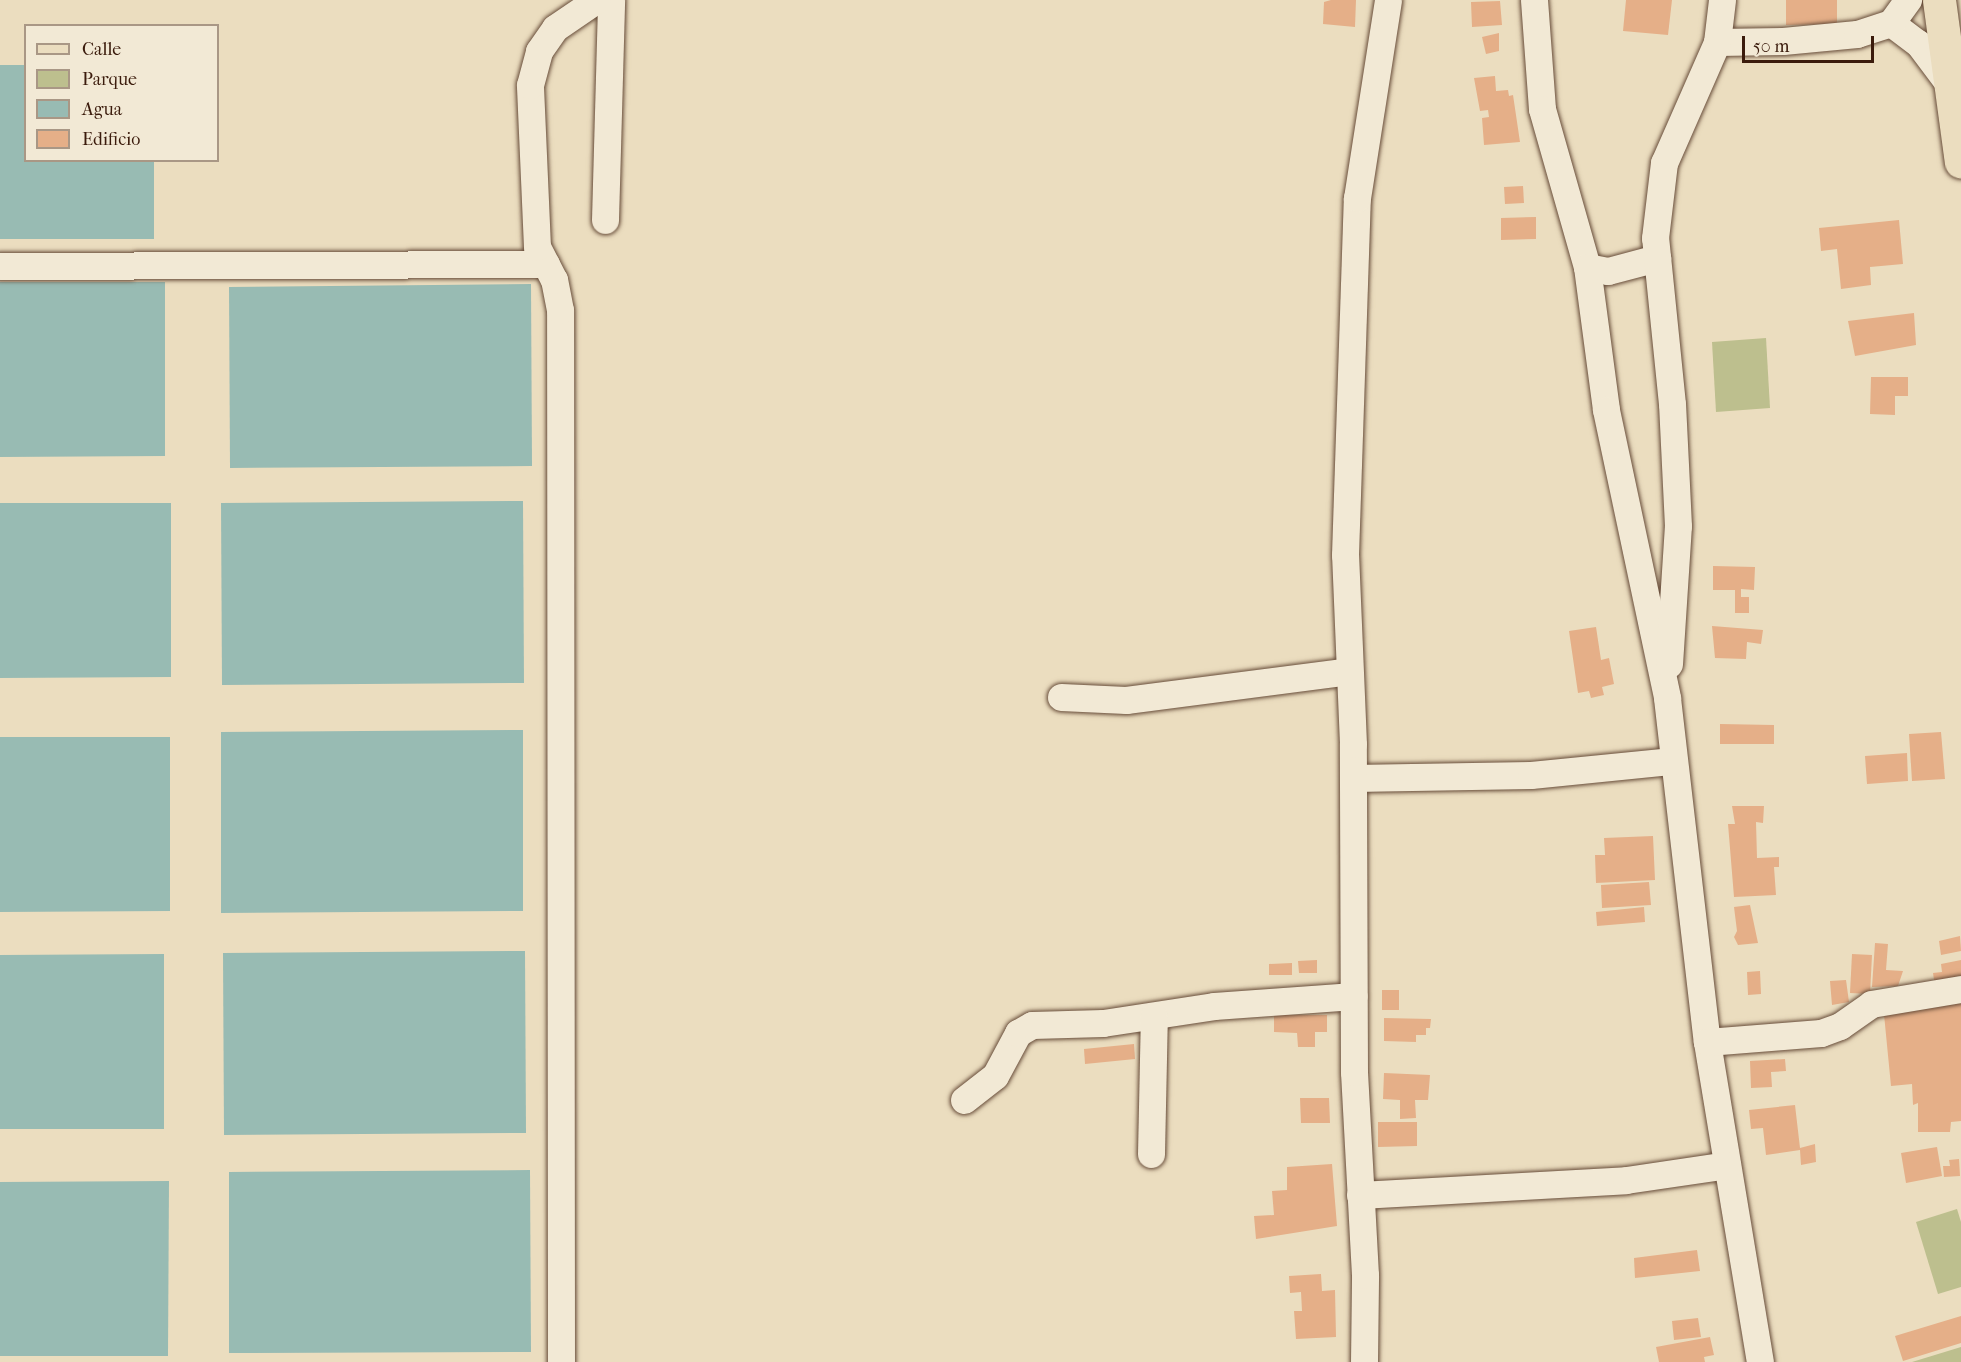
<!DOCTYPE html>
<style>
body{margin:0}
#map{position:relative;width:1961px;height:1362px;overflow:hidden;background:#ebddbf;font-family:"IM FELL French Canon",serif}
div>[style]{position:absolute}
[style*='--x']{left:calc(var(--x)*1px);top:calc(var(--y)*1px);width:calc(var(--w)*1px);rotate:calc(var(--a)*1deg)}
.green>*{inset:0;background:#bdbf8e}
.water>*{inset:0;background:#98bbb3}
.building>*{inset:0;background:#e5af88}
.roads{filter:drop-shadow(0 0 2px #674c39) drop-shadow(0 0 2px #674c39)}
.minor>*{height:27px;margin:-13.5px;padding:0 13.5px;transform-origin:13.5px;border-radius:13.5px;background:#f2e9d5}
.major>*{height:33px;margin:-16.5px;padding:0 16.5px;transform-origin:16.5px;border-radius:16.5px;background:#ebddbf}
span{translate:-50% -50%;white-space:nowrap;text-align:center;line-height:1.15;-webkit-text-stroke:4.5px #f2e9d5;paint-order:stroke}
.legend{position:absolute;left:24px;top:24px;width:195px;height:138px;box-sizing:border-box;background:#f2e9d5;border:2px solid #a99785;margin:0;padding:8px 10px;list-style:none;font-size:18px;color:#3b1b0c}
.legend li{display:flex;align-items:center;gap:12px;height:30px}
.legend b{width:30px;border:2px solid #a99785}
.scale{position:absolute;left:1742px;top:36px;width:132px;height:27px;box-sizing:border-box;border:3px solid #3b1b0c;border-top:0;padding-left:8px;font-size:18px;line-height:21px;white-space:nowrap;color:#3b1b0c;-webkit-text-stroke:4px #f2e9d5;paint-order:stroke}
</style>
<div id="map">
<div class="green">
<div style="clip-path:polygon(1766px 338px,1770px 408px,1716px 412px,1712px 342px)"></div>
<div style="clip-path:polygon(1957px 1209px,1961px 1222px,1961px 1287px,1938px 1294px,1916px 1222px)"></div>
<div style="clip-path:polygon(1961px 1347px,1961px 1362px,1912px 1362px)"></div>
</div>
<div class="water">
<div style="clip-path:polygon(0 65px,25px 65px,26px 160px,154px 161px,154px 239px,0 239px)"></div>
<div style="clip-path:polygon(0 282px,165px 282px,165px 456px,0 457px)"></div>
<div style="clip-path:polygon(531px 284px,532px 466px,230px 468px,229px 287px)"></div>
<div style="clip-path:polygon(523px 501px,524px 683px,222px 685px,221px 503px)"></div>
<div style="clip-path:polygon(0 503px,171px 503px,171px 677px,0 678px)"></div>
<div style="clip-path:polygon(523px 730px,523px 911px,221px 913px,221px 732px)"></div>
<div style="clip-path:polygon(0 737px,170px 737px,170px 911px,0 912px)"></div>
<div style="clip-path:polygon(525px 951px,526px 1133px,224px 1135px,223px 953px)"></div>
<div style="clip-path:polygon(164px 954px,164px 1129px,0 1129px,0 955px)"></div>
<div style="clip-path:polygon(530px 1170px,531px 1352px,229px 1353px,229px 1172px)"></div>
<div style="clip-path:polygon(169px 1181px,168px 1356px,0 1356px,0 1182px)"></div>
</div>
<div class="building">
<div style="clip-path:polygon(1331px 0,1356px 0,1355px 27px,1323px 24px,1324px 2px)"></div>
<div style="clip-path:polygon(1626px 0,1672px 0,1668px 35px,1623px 31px)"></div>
<div style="clip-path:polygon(1786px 0,1837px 0,1837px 24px,1786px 25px)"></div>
<div style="clip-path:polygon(1500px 1px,1502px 25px,1472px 27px,1471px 2px)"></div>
<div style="clip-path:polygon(1499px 33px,1499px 51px,1486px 54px,1482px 37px)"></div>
<div style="clip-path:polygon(1495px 76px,1496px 91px,1508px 90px,1509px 96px,1513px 95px,1520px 142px,1484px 145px,1482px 118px,1489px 117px,1488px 110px,1480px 111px,1474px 78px)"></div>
<div style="clip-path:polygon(1523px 186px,1524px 203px,1505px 204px,1504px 187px)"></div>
<div style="clip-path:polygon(1536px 217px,1536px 239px,1501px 240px,1501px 218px)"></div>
<div style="clip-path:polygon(1899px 220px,1903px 264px,1870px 267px,1871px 285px,1841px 289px,1837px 249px,1821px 251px,1819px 228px)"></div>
<div style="clip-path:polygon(1914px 313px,1916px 345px,1855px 356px,1848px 321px)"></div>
<div style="clip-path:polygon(1871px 377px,1908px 377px,1908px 396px,1895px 396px,1895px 415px,1870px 414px)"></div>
<div style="clip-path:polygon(1713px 566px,1755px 567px,1754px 590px,1741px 589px,1741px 597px,1749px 597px,1749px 613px,1735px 613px,1735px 590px,1713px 590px)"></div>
<div style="clip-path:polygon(1712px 626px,1763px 630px,1761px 644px,1747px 642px,1746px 659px,1715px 658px)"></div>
<div style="clip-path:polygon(1596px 627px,1601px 660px,1609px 658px,1614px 684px,1602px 687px,1604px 695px,1591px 698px,1589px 691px,1578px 693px,1569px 631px)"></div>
<div style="clip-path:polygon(1720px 724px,1774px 725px,1774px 744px,1720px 744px)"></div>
<div style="clip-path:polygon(1941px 732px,1945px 779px,1912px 781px,1909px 734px)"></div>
<div style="clip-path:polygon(1907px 753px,1908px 781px,1867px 784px,1865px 756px)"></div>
<div style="clip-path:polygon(1732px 806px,1764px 806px,1763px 823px,1756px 822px,1757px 858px,1779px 857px,1779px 867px,1774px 867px,1776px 895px,1734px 897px,1728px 824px,1735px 824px)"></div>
<div style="clip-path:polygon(1653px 836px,1655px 880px,1596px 883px,1595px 855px,1605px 855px,1604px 838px)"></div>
<div style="clip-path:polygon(1649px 882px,1651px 905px,1602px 908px,1601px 885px)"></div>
<div style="clip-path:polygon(1750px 905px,1758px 943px,1738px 945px,1734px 937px,1737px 931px,1734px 907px)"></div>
<div style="clip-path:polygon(1644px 907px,1645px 922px,1597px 926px,1596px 912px)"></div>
<div style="clip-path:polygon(1960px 936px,1961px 951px,1941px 955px,1939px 941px)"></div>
<div style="clip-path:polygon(1875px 943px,1888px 944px,1886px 970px,1903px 971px,1898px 986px,1872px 987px)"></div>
<div style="clip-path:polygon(1852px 954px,1872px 955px,1870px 994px,1850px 993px)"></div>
<div style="clip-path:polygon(1317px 960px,1317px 973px,1299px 973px,1298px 961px)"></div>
<div style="clip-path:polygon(1961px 960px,1961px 982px,1935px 986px,1933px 973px,1942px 972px,1941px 964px)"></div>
<div style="clip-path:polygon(1292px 963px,1292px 975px,1269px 975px,1269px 964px)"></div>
<div style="clip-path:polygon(1760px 971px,1761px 994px,1748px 995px,1747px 972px)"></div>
<div style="clip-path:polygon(1846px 980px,1849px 1002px,1832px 1005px,1830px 981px)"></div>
<div style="clip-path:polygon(1382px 990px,1399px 990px,1399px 1010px,1382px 1010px)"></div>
<div style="clip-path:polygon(1961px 998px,1961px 1121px,1951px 1122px,1950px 1132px,1918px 1132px,1918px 1103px,1913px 1105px,1912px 1084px,1891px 1086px,1883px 1004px)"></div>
<div style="clip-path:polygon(1274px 1015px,1327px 1015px,1327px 1032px,1315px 1032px,1315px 1047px,1298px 1047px,1297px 1033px,1274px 1032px)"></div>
<div style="clip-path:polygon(1384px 1018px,1431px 1019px,1430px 1028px,1426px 1028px,1426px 1035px,1416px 1035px,1416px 1042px,1384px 1041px)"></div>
<div style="clip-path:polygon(1134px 1044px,1135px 1059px,1085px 1064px,1084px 1049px)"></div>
<div style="clip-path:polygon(1785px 1059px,1786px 1071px,1771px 1072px,1772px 1087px,1751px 1088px,1750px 1061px)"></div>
<div style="clip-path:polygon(1384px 1073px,1430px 1075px,1428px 1100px,1415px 1100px,1416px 1118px,1400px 1119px,1400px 1100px,1383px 1099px)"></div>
<div style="clip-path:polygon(1300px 1098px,1329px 1098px,1330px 1123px,1301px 1123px)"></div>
<div style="clip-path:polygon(1795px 1105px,1800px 1148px,1815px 1144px,1816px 1162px,1801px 1165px,1800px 1150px,1766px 1155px,1763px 1128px,1751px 1129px,1749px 1110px)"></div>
<div style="clip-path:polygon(1378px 1122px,1417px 1122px,1417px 1146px,1378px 1147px)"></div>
<div style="clip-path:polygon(1937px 1147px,1942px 1176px,1906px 1183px,1901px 1153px)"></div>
<div style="clip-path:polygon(1959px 1159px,1960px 1176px,1944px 1177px,1943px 1166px,1950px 1166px,1949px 1160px)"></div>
<div style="clip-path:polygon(1332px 1164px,1337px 1226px,1256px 1239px,1254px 1216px,1274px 1215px,1272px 1191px,1287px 1190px,1287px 1167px)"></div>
<div style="clip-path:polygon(1697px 1250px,1700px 1271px,1635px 1278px,1634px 1258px)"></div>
<div style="clip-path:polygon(1321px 1274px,1322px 1291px,1335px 1290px,1336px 1337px,1296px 1339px,1294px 1311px,1302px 1311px,1301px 1292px,1290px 1293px,1289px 1276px)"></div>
<div style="clip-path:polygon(1961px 1316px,1961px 1343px,1903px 1361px,1895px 1336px)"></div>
<div style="clip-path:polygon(1698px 1318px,1701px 1337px,1674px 1340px,1672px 1321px)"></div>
<div style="clip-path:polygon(1710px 1337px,1714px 1355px,1704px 1357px,1705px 1362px,1659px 1362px,1656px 1347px)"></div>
</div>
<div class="roads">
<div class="minor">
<div style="--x:1534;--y:0;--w:109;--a:85.8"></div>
<div style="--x:1542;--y:109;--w:164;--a:74.1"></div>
<div style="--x:1587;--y:267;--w:144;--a:82.4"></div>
<div style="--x:1606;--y:410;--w:294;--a:78"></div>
<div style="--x:1667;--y:698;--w:346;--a:83.4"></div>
<div style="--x:1707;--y:1042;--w:324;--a:80.6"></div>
<div style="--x:1891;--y:23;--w:34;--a:37"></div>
<div style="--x:1918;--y:43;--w:55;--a:53.1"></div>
<div style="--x:1717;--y:42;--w:66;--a:-0.9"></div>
<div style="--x:1783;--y:41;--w:74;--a:-5.4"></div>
<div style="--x:1857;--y:34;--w:36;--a:-18"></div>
<div style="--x:1891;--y:23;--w:29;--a:-54"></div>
<div style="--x:605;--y:220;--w:220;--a:-88.4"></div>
<div style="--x:0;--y:266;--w:546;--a:-0.21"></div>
<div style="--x:1587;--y:267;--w:21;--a:11"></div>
<div style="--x:1608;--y:271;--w:51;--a:-14.9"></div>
<div style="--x:1669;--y:664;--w:138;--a:-86.3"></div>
<div style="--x:1678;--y:526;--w:122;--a:-92.8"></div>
<div style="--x:1672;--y:404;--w:167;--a:-95.8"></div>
<div style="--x:1655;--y:238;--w:76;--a:-83.2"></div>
<div style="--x:1664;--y:163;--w:132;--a:-66.3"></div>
<div style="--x:1717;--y:42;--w:42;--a:-83.2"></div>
<div style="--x:1061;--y:697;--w:65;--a:2.6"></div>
<div style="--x:1126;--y:700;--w:225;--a:-7.4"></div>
<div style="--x:1353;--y:778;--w:178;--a:-1"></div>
<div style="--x:1531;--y:775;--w:142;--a:-5.7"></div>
<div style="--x:1707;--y:1042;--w:114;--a:-4.5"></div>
<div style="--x:1821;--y:1033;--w:20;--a:-20"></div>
<div style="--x:1840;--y:1026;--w:38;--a:-35"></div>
<div style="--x:1871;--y:1004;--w:91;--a:-9.5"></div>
<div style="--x:964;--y:1100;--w:39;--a:-38"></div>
<div style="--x:995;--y:1076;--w:49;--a:-61.9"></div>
<div style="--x:1018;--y:1033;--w:16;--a:-30"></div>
<div style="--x:1032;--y:1025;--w:71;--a:-1.6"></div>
<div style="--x:1103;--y:1023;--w:112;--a:-8.7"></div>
<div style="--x:1214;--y:1006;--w:140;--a:-4.1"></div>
<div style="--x:1151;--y:1154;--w:138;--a:-88.8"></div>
<div style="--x:1360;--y:1195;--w:266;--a:-3.2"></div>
<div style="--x:1626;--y:1180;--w:102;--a:-8.4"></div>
<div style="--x:561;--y:1362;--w:1052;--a:-90.05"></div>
<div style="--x:560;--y:310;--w:31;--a:-101"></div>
<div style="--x:554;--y:280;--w:37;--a:-117"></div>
<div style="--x:537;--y:247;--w:162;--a:-92.5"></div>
<div style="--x:530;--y:85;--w:35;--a:-75"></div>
<div style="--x:539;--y:51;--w:28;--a:-55"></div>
<div style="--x:555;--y:28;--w:50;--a:-34.3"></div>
<div style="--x:1364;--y:1362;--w:87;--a:-89.3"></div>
<div style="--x:1365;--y:1275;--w:203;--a:-93.1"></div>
<div style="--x:1354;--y:1072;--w:328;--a:-90.2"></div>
<div style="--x:1353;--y:744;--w:189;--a:-92.4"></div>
<div style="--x:1345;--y:555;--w:357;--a:-88.1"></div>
<div style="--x:1357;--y:198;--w:200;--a:-81.1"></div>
</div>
<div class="major">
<div style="--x:1939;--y:0;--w:163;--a:82.3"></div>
</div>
</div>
<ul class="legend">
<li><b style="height:8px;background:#ebddbf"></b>Calle</li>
<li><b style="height:16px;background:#bdbf8e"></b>Parque</li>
<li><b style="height:16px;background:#98bbb3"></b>Agua</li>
<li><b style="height:16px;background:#e5af88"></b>Edificio</li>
</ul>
<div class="scale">50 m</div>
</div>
